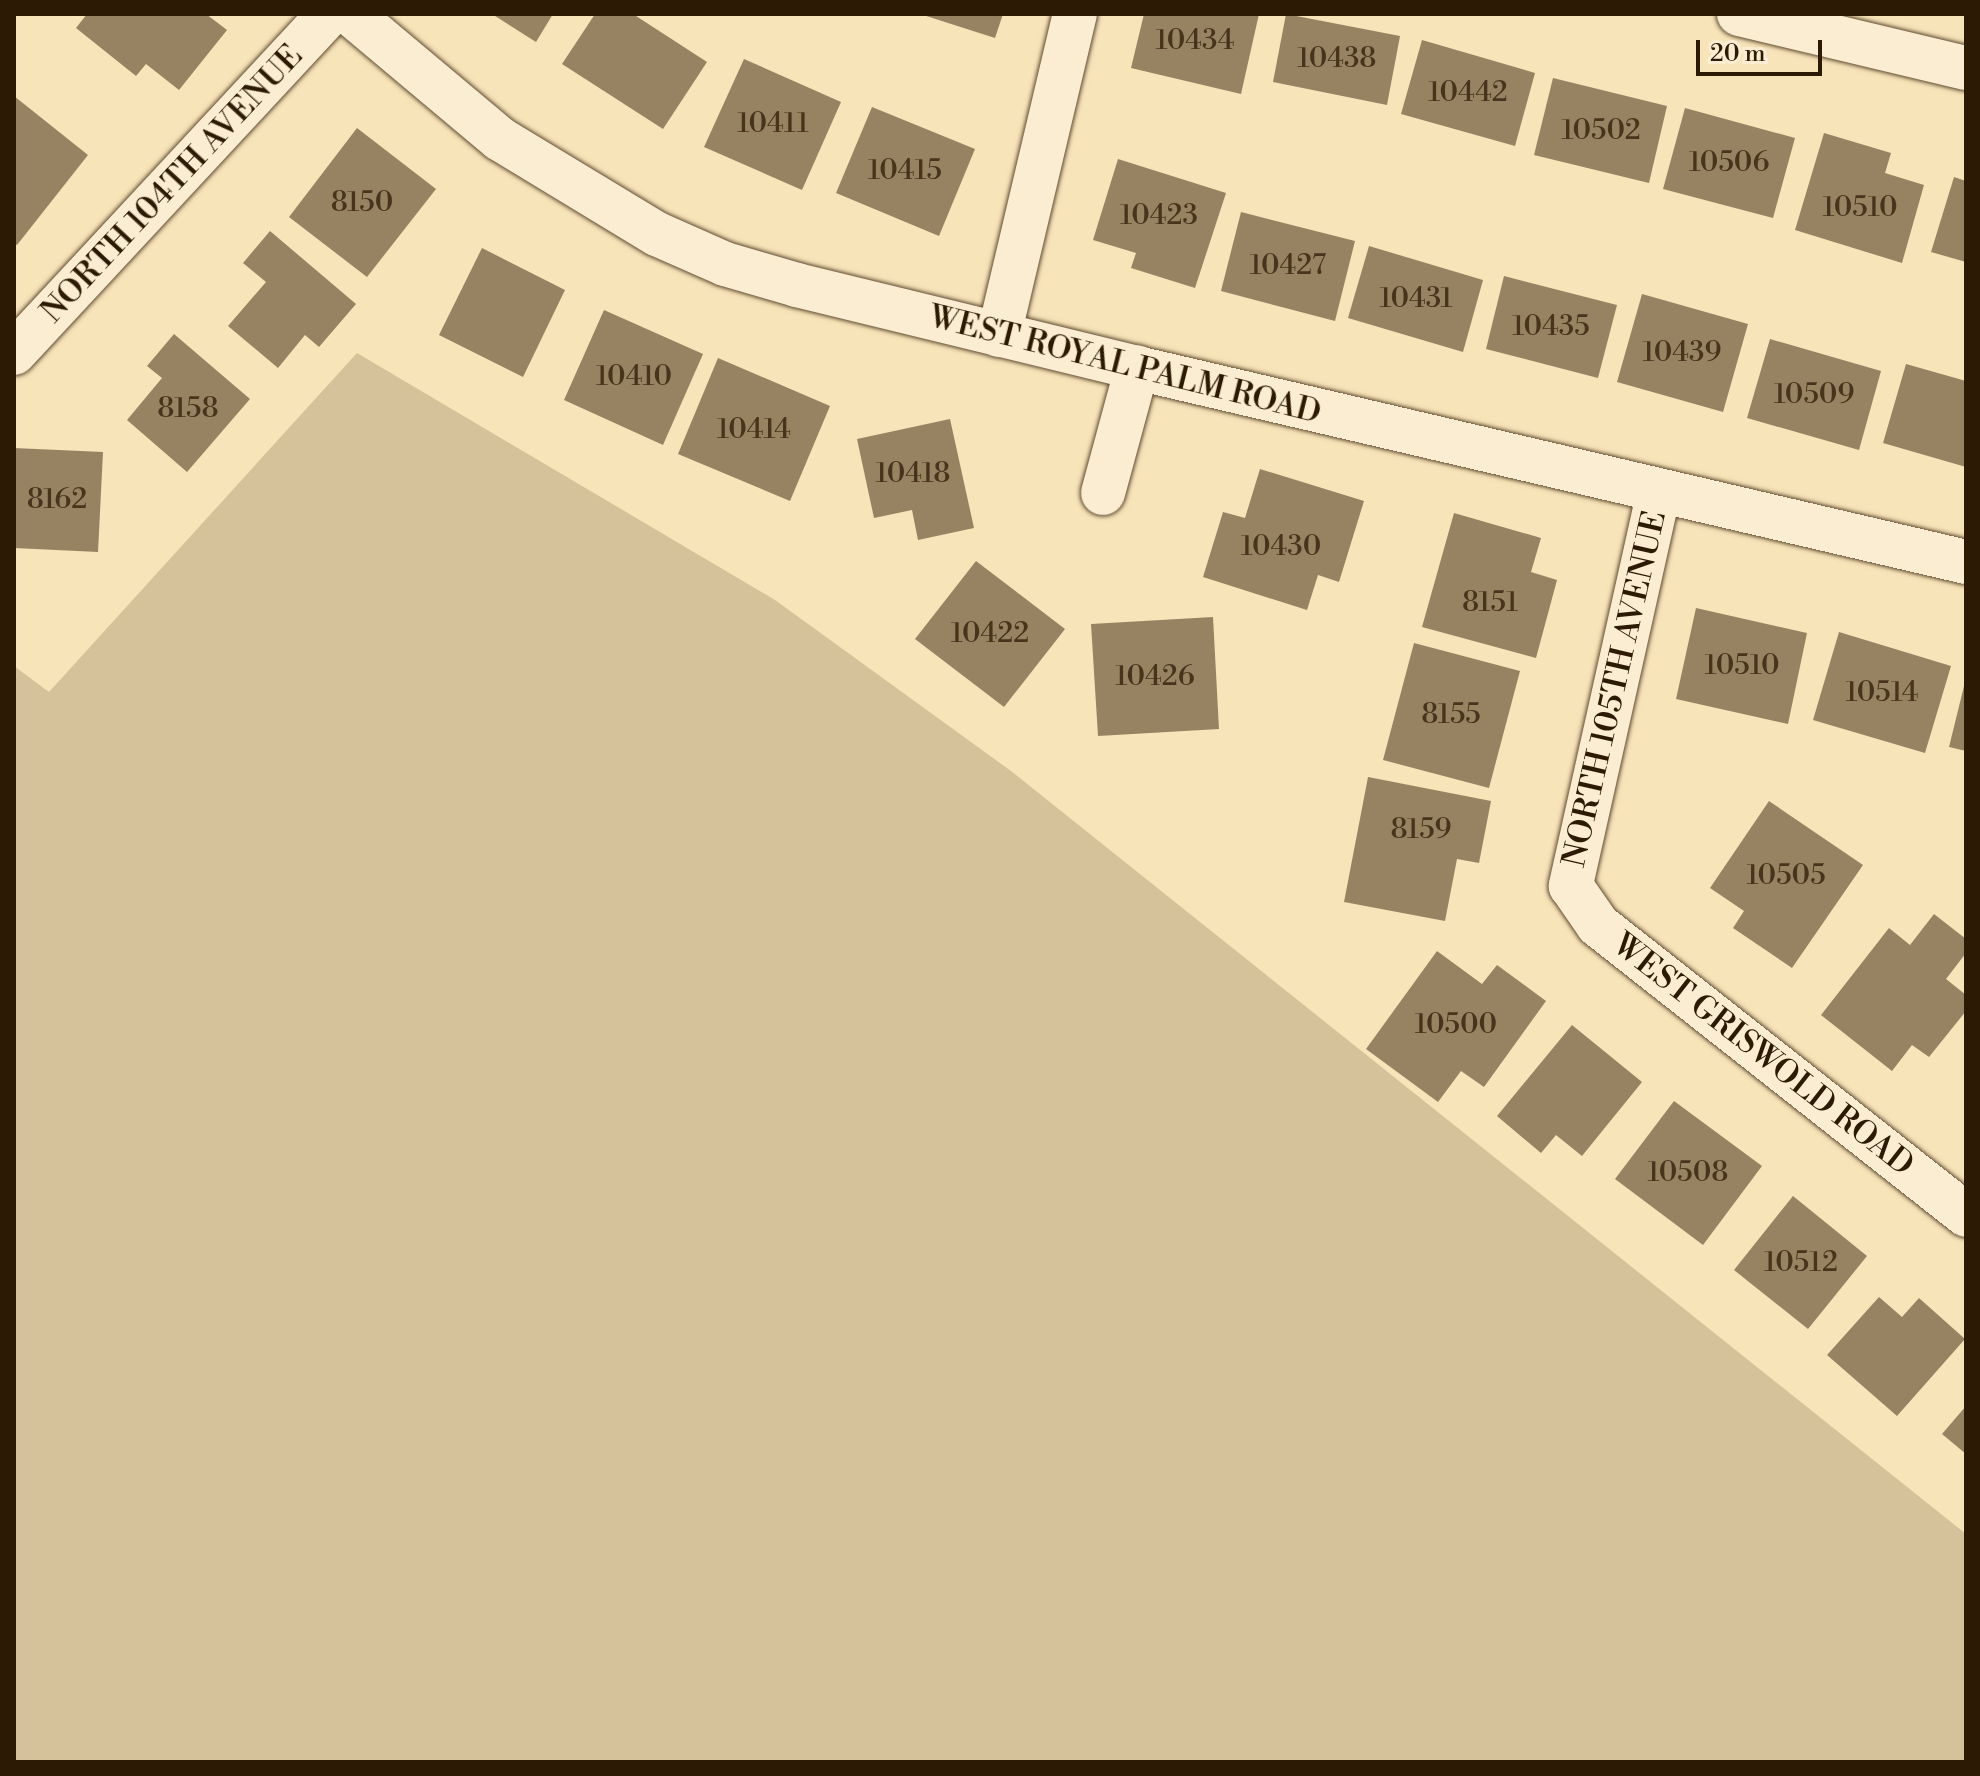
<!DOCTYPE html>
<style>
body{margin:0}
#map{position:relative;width:1980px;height:1776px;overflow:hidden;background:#f8e4b9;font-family:"Libre Bodoni",serif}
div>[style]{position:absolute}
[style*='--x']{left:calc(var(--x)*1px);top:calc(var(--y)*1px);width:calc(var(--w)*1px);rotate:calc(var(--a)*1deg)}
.green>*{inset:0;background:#d5c29a}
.building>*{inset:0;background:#978362}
.roads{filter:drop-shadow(0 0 2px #604c31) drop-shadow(0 0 2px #604c31)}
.minor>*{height:44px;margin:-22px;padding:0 22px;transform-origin:22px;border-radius:22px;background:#faedd2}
span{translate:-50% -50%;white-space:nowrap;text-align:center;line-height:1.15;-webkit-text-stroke:8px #faedd2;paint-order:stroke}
.number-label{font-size:28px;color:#48341c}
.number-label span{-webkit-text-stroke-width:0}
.street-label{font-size:32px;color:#2d1a04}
.frame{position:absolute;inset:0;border:16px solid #2d1a04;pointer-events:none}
.scale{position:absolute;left:1696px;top:40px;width:126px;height:36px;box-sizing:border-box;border:4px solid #2d1a04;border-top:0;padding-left:10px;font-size:24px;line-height:28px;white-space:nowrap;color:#2d1a04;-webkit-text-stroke:6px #faedd2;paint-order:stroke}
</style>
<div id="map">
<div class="green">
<div style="clip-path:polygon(357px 353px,775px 600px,1011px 771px,1966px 1534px,1966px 1762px,14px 1762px,14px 666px,49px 692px)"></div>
</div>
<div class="building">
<div style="clip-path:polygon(87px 14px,206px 14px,227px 30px,179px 90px,146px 64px,136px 76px,76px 28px)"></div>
<div style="clip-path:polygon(492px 14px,553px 14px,536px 42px)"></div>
<div style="clip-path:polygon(595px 14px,633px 14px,707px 62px,663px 129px,562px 64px)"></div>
<div style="clip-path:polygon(920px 14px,1003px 14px,995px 38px)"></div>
<div style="clip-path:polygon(1144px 14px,1259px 14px,1241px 94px,1131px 68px)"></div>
<div style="clip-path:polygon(1286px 14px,1400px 36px,1387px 105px,1273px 82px)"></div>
<div style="clip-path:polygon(1422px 40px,1535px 73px,1515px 146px,1401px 114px)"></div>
<div style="clip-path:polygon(744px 59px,841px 102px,802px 190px,704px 147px)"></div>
<div style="clip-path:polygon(1553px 78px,1667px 106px,1649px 183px,1534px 155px)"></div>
<div style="clip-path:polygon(14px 96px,88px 155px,17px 245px,14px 243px)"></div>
<div style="clip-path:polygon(872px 107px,975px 149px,939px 236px,836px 193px)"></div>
<div style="clip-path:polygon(1685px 108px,1795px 138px,1773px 218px,1663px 189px)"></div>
<div style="clip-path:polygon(357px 128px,436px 189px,367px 277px,289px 217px)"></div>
<div style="clip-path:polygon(1824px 133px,1891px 153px,1885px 173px,1924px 185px,1902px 263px,1795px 230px)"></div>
<div style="clip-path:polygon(1118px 159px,1226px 193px,1195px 288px,1131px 268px,1136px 253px,1093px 240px)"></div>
<div style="clip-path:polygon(1954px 177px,1966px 181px,1966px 262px,1931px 252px)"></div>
<div style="clip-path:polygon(1241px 212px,1355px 241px,1335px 321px,1221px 291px)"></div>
<div style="clip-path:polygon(270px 231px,356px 304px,319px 347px,305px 335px,278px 368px,228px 326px,266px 282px,243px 263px)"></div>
<div style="clip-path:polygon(1369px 246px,1483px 280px,1463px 352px,1348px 318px)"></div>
<div style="clip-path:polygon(482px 248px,565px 290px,523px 377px,439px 335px)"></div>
<div style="clip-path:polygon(1504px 276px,1617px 305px,1598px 378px,1486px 349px)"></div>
<div style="clip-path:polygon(1642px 294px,1748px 324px,1723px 412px,1617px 382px)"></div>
<div style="clip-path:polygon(604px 310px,703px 354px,663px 445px,564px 400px)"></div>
<div style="clip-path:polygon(174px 334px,250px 399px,187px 472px,127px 420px,162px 378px,147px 366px)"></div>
<div style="clip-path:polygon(1770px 339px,1881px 371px,1859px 450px,1747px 418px)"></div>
<div style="clip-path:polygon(718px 358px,830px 406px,790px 501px,678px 454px)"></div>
<div style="clip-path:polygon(1906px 364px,1966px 381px,1966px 467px,1883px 443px)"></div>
<div style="clip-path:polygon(950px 419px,974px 528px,918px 540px,912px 510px,874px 518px,857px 439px)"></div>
<div style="clip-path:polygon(14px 448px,103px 452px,98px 552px,14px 548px)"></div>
<div style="clip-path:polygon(1260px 469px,1364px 501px,1339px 582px,1318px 575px,1307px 610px,1203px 577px,1223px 512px,1245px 518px)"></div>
<div style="clip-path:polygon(1454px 513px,1541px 538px,1531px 572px,1557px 580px,1536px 658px,1422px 627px)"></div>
<div style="clip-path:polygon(976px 561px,1065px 629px,1004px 707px,915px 639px)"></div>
<div style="clip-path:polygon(1696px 608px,1807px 633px,1788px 724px,1676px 699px)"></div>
<div style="clip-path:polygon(1213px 617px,1219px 729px,1098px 736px,1091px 624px)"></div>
<div style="clip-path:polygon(1839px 632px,1951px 666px,1925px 753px,1813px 720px)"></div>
<div style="clip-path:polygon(1414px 643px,1520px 671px,1489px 788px,1383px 760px)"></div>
<div style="clip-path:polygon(1965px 682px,1966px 683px,1966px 751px,1949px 747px)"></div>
<div style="clip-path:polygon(1368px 777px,1491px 801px,1479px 863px,1457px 859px,1445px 921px,1344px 902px)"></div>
<div style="clip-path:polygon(1769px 801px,1863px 865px,1792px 968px,1733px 928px,1744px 911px,1710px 888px)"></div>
<div style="clip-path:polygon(1934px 914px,1966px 939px,1966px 953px,1946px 979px,1966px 995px,1966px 1011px,1929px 1057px,1912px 1045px,1892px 1071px,1821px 1015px,1889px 928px,1910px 945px)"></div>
<div style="clip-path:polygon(1437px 951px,1482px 984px,1497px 965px,1546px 1001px,1484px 1087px,1461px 1071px,1438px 1102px,1366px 1049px)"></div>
<div style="clip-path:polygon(1572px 1025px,1642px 1082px,1582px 1156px,1556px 1135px,1541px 1153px,1497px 1116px)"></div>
<div style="clip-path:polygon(1674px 1101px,1762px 1166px,1703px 1245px,1615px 1179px)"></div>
<div style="clip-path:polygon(1793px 1196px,1867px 1256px,1808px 1329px,1734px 1270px)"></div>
<div style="clip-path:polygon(1879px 1297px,1902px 1317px,1919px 1298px,1965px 1339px,1897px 1416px,1827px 1355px)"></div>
<div style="clip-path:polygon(1966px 1406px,1966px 1454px,1942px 1434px)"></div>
</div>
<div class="roads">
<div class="minor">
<div style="--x:351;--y:14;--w:194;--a:40"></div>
<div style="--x:500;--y:139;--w:184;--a:31.2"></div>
<div style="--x:657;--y:234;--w:74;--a:23.8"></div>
<div style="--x:725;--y:264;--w:75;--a:16.3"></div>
<div style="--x:797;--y:285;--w:350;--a:13.7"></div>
<div style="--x:1137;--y:368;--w:851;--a:13.17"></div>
<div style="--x:1739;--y:14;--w:233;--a:13.4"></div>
<div style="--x:999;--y:335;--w:330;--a:-76.7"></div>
<div style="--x:14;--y:353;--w:463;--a:-47.1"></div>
<div style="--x:1659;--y:491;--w:405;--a:102.6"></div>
<div style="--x:1571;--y:886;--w:47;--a:55.3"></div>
<div style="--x:1598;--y:925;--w:469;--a:38.2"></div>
<div style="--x:1103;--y:493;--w:130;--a:-74.8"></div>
</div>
</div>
<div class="number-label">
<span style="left:1195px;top:41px">10434</span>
<span style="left:1337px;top:59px">10438</span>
<span style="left:1468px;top:93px">10442</span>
<span style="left:773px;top:124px">10411</span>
<span style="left:1601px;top:131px">10502</span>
<span style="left:1729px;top:163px">10506</span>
<span style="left:905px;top:171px">10415</span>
<span style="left:362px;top:203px">8150</span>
<span style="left:1860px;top:208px">10510</span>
<span style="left:1159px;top:216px">10423</span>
<span style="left:1288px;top:266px">10427</span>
<span style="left:1416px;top:299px">10431</span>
<span style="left:1551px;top:327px">10435</span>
<span style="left:1682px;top:353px">10439</span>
<span style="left:634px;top:377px">10410</span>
<span style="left:1814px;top:395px">10509</span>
<span style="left:188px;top:409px">8158</span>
<span style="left:754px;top:430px">10414</span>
<span style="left:913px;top:474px">10418</span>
<span style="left:57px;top:500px">8162</span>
<span style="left:1281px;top:547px">10430</span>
<span style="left:1490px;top:603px">8151</span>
<span style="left:990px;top:634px">10422</span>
<span style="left:1742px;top:666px">10510</span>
<span style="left:1155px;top:677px">10426</span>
<span style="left:1882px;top:693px">10514</span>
<span style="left:1451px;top:715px">8155</span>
<span style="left:1421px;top:830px">8159</span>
<span style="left:1786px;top:876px">10505</span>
<span style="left:1456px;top:1025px">10500</span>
<span style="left:1688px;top:1173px">10508</span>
<span style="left:1801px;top:1263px">10512</span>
</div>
<div class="street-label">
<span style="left:172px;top:184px;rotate:-47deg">NORTH 104TH AVENUE</span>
<span style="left:1125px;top:365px;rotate:14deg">WEST ROYAL PALM ROAD</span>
<span style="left:1615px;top:689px;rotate:-77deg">NORTH 105TH AVENUE</span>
<span style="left:1763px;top:1055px;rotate:38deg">WEST GRISWOLD ROAD</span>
</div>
<div class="frame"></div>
<div class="scale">20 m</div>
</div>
